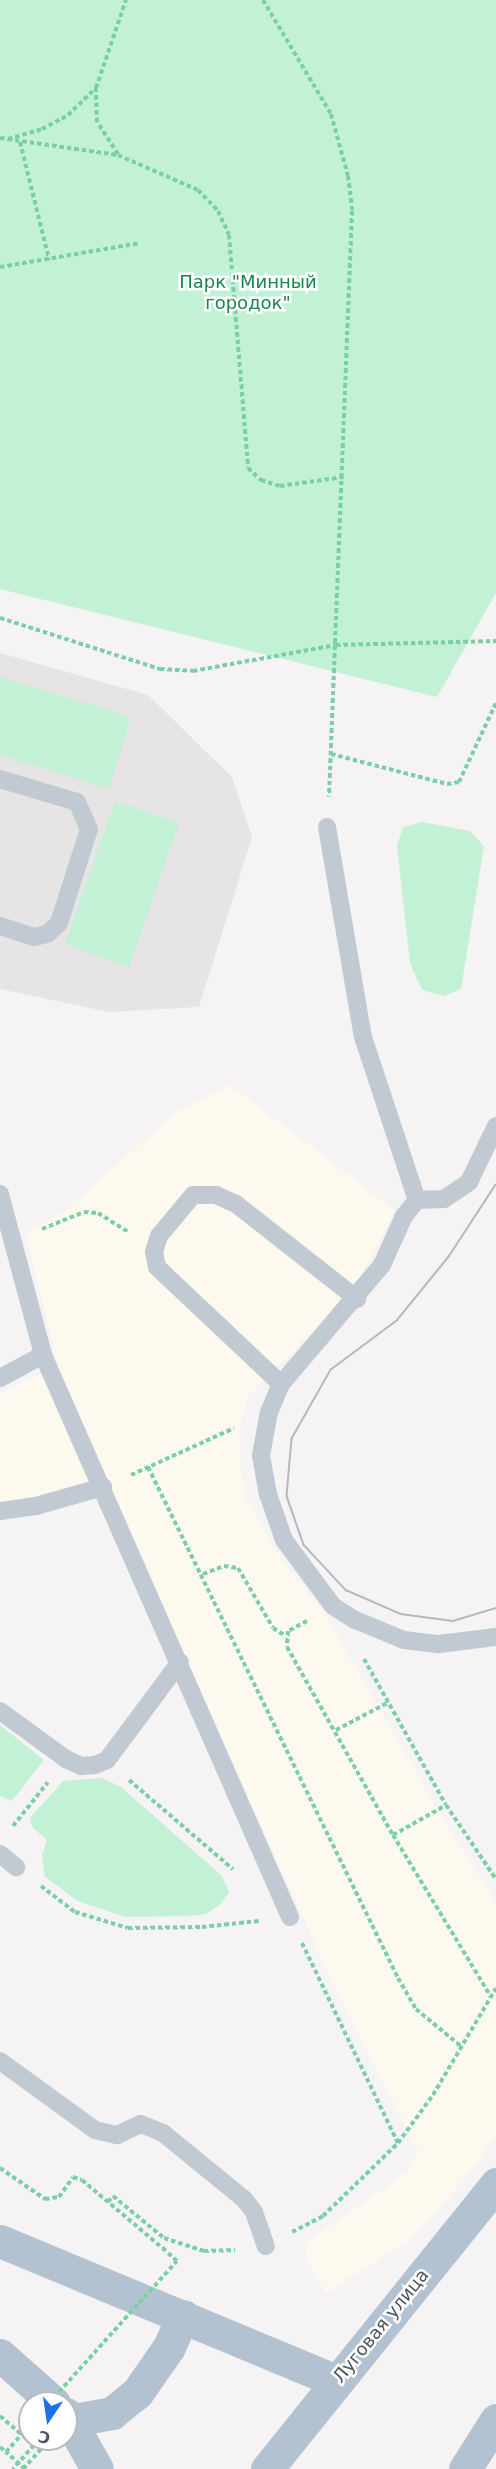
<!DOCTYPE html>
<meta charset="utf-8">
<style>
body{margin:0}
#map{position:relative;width:496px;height:2469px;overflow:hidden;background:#f5f3f3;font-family:"DejaVu Sans",sans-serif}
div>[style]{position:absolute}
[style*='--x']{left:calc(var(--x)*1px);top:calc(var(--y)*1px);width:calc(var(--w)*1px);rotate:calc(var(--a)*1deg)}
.commercial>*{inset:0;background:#fdf9ef}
.education>*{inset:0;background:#e6e4e5}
.green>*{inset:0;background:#c3f1d5}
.path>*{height:4px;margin-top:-2px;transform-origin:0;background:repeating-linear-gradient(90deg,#7ad0a6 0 4.5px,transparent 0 7.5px)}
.service>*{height:18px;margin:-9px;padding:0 9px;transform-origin:9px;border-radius:9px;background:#c1cad2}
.primary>*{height:33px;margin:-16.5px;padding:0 16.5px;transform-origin:16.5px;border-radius:16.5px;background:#b3c2d1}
.tram>*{height:1.5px;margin:-0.75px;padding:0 0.75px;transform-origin:0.75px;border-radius:0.75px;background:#b5b8bd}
.path-bridge>*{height:4px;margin-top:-2px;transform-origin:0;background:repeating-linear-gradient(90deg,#7ad0a6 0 4.5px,transparent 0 7.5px)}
span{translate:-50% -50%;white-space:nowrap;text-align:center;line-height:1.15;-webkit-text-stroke:5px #fff;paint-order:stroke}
.park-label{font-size:18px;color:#17864f}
.street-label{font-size:18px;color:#4a5661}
.north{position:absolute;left:18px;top:2391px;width:60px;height:60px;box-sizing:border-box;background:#fff;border:2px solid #b7bbc0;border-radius:50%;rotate:193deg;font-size:16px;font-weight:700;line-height:24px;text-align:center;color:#4a5661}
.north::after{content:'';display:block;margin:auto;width:21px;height:27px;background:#1a73e8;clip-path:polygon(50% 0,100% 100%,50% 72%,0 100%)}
</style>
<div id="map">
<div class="commercial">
<div style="clip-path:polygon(231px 1085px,394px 1210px,379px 1245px,344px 1301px,248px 1396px,241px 1419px,239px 1456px,246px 1499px,275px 1550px,324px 1613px,445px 1823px,496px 1902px,496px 2134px,473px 2169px,411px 2239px,326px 2293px,307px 2259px,304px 2244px,408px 2172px,419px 2152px,322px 1959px,107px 1483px,0 1505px,0 1394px,58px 1365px,26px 1234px,64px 1211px,177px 1112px)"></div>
</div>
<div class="education">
<div style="clip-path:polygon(0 653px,148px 695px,232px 777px,252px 837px,199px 1007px,109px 1012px,0 989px)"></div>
</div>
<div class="green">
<div style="clip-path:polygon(0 0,496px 0,496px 593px,437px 697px,0 589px)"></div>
<div style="clip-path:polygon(0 677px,131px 717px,109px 789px,0 755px)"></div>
<div style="clip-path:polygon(115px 801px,179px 823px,129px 967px,65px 944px)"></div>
<div style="clip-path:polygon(422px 822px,470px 831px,484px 846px,461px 989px,444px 996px,422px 990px,410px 963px,397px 846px,403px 827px)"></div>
<div style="clip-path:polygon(0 1725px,44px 1760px,12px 1801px,0 1796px)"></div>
<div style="clip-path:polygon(102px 1778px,121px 1787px,222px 1876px,229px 1892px,221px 1904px,206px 1914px,190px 1916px,125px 1917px,78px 1901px,45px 1877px,42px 1856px,47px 1840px,33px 1828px,30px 1818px,63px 1781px)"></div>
</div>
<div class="path">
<div style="--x:263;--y:0;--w:133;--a:59.2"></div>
<div style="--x:331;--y:114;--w:64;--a:74.7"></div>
<div style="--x:348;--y:176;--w:35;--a:83"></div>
<div style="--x:352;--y:211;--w:586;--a:92.25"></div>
<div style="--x:0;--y:138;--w:119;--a:8.2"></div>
<div style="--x:118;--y:155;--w:87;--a:23.6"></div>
<div style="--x:198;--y:190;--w:29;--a:46"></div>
<div style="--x:218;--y:211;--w:26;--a:65"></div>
<div style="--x:229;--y:235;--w:234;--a:85.3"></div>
<div style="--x:248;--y:468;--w:18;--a:43"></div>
<div style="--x:261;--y:480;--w:20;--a:18"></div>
<div style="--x:280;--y:486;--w:64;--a:-8.1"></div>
<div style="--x:8;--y:139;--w:35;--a:-16"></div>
<div style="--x:42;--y:129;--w:30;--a:-28"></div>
<div style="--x:68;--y:115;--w:39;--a:-44"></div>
<div style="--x:20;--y:142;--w:121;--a:76.1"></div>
<div style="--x:118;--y:154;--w:38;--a:-123"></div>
<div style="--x:97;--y:122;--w:34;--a:-92"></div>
<div style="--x:96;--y:88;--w:93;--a:-71.2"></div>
<div style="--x:0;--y:267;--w:142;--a:-9.7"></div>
<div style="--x:0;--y:618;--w:168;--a:17.7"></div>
<div style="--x:160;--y:669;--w:33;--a:3"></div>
<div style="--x:193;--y:671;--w:145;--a:-10.3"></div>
<div style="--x:336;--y:645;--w:160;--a:-1.4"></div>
<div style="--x:331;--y:754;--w:120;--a:14.5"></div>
<div style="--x:447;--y:784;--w:12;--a:-9"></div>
<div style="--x:459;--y:782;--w:87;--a:-64.9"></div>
<div style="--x:42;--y:1229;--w:45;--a:-22"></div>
<div style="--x:84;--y:1212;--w:14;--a:4"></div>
<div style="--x:98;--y:1213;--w:36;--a:32"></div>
<div style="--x:148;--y:1467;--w:569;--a:63.93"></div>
<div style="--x:398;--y:1978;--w:36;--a:60"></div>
<div style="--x:416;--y:2009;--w:60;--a:39.6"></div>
<div style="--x:131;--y:1475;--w:113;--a:-24.5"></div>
<div style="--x:203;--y:1574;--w:22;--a:-21"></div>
<div style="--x:224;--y:1566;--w:14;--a:8"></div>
<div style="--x:238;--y:1568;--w:69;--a:59.7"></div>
<div style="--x:273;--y:1628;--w:15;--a:32"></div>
<div style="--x:307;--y:1621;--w:21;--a:152"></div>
<div style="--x:288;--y:1631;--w:16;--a:94"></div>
<div style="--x:287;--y:1647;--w:216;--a:60.6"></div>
<div style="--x:393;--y:1835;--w:189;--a:58.8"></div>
<div style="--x:364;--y:1659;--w:167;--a:60.7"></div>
<div style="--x:446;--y:1805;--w:89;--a:56"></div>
<div style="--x:336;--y:1730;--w:60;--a:-27.8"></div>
<div style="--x:129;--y:1780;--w:137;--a:40.6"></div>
<div style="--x:13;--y:1826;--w:56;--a:-51.5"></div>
<div style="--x:393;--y:1835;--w:61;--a:-29.5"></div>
<div style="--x:41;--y:1886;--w:43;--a:37.4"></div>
<div style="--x:75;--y:1912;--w:55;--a:16.8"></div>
<div style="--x:128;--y:1928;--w:74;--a:-0.8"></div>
<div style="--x:202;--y:1927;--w:57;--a:-6"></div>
<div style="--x:302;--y:1943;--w:222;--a:64.4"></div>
<div style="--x:0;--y:2168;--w:55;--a:34.6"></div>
<div style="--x:45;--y:2199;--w:14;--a:-8"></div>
<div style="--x:59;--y:2197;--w:24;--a:-55"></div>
<div style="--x:73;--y:2177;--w:9;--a:18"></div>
<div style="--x:82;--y:2180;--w:110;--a:40.2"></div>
<div style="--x:108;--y:2202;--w:8;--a:-50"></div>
<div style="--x:113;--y:2196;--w:66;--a:39.5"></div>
<div style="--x:164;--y:2238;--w:42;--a:18"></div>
<div style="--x:204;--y:2251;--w:31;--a:-2"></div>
<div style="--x:292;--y:2232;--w:35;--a:-27"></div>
<div style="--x:323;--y:2216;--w:105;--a:-44.2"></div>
<div style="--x:398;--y:2143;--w:59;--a:-53.9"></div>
<div style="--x:433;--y:2095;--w:124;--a:-59.5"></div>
<div style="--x:0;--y:2416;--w:45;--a:40.5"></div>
<div style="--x:34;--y:2445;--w:32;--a:131"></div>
<div style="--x:0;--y:2447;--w:8;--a:40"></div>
<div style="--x:23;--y:2469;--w:27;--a:-48"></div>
</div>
<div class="service">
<div style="--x:0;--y:779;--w:80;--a:16.6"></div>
<div style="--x:77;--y:802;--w:30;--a:66"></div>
<div style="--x:89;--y:829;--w:99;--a:107.7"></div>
<div style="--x:59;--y:923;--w:16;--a:137"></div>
<div style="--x:47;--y:934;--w:13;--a:167"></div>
<div style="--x:34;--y:937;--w:36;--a:-162"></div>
<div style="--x:327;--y:827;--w:213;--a:80.3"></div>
<div style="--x:363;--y:1037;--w:172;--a:71.7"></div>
<div style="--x:417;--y:1200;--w:21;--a:129"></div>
<div style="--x:404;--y:1216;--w:54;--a:114.2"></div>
<div style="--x:382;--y:1265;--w:156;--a:130.3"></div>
<div style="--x:281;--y:1384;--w:30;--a:113"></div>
<div style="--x:269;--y:1412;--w:44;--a:100.5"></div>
<div style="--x:261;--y:1455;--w:40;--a:80"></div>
<div style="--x:268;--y:1494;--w:49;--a:70.8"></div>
<div style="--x:284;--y:1540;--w:82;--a:53.4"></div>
<div style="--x:333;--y:1606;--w:24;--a:33"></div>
<div style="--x:353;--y:1619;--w:55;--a:22.4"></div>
<div style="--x:404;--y:1640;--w:35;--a:7"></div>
<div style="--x:439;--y:1644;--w:57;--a:-7"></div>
<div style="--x:0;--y:1194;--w:167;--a:75"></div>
<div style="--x:43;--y:1355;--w:614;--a:66.27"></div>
<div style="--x:417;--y:1200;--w:27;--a:-2"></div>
<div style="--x:444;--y:1199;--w:30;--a:-34"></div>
<div style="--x:469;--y:1182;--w:62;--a:-64.3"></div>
<div style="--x:0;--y:1378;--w:49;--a:-28.1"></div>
<div style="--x:281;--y:1384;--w:170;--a:-136.7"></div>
<div style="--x:157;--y:1267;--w:15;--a:-101"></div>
<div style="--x:154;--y:1252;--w:17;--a:-73"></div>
<div style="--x:159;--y:1236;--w:53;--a:-50.3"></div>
<div style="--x:193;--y:1195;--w:23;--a:0"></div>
<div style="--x:216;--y:1195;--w:22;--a:24"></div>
<div style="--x:236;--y:1204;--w:154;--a:38.1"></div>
<div style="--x:0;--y:1511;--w:36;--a:-8"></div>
<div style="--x:36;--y:1506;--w:70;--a:-15.8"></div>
<div style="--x:0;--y:1711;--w:82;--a:36"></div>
<div style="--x:66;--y:1759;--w:17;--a:25"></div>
<div style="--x:81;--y:1766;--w:14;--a:-4"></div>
<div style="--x:95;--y:1765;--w:13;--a:-23"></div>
<div style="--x:107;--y:1760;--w:122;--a:-53.3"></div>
<div style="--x:0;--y:1854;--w:21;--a:39"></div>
<div style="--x:0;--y:2061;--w:117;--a:36"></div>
<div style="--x:95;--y:2130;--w:23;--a:13"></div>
<div style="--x:117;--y:2135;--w:26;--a:-25"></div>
<div style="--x:141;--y:2124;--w:24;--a:22"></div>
<div style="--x:163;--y:2133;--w:104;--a:39.2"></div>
<div style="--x:244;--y:2199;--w:16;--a:52"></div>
<div style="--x:254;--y:2212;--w:36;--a:71"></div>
</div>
<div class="primary">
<div style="--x:0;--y:2241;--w:365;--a:22.6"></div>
<div style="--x:0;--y:2355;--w:72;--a:41.6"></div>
<div style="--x:66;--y:2414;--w:63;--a:60.6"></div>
<div style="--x:73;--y:2420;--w:40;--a:-10"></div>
<div style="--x:112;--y:2413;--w:32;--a:-39"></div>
<div style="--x:137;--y:2393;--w:56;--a:-55.2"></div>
<div style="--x:169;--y:2347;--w:34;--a:-66"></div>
<div style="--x:267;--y:2469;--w:366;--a:-51.2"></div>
<div style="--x:465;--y:2469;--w:58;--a:-57.7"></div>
</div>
<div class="tram">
<div style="--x:496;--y:1185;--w:86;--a:123.1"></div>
<div style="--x:449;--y:1257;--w:82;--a:129.1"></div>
<div style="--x:397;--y:1321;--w:82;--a:143.4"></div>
<div style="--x:331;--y:1370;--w:79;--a:119.5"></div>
<div style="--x:292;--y:1439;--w:57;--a:95"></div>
<div style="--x:287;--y:1496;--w:52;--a:70.9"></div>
<div style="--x:304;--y:1545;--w:62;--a:47"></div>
<div style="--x:346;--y:1590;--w:60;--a:23.6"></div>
<div style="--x:401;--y:1614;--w:52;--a:7.7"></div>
<div style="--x:453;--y:1621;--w:45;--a:-16.8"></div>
</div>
<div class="path-bridge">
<div style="--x:49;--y:2403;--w:191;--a:-48"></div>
<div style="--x:177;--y:2261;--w:15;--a:-138"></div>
<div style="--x:25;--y:2469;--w:25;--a:-138"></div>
<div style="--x:6;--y:2452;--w:36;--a:-48"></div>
</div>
<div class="park-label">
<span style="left:248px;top:293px">Парк "Минный<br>городок"</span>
</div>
<div class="street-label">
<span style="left:381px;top:2326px;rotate:-51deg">Луговая улица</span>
</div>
<div class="north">С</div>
</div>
